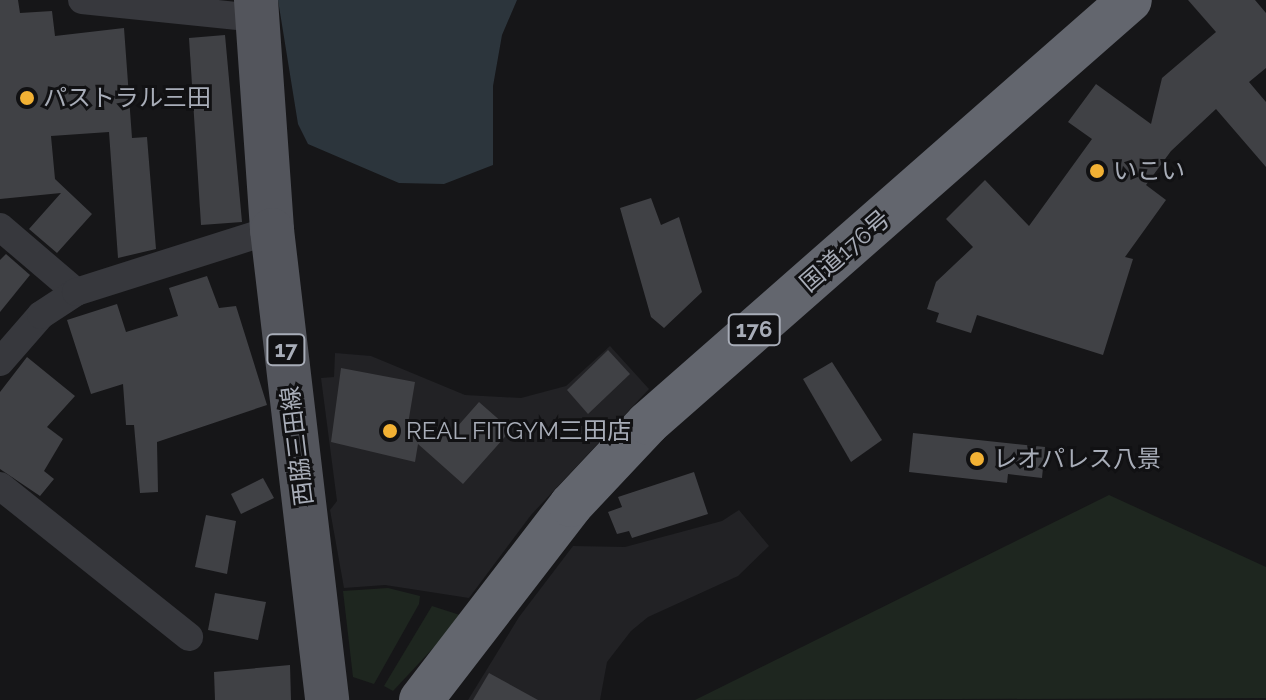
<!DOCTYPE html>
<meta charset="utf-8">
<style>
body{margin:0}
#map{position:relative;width:1266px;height:700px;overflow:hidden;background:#161618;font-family:Raleway,"Noto Sans JP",sans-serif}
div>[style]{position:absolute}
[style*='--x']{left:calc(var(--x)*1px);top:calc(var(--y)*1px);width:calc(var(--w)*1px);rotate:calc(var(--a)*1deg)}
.built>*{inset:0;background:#222225}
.green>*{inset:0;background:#1e261f}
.water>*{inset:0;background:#2c353c}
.building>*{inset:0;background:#404145}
.street>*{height:28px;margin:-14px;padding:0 14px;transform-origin:14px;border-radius:14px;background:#37383d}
.primary>*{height:44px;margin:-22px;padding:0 22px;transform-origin:22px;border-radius:22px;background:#53555c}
.highway>*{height:44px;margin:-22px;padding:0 22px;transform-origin:22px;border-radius:22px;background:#63666e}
.dots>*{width:22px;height:22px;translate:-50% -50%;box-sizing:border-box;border:4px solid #111113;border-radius:50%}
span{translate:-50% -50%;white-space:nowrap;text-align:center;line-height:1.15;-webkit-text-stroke:6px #111113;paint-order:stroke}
.shield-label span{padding:2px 6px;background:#111113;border:2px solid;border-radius:6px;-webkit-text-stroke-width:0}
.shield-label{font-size:22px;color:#a8adb8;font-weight:700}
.poi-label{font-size:24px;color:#a8adb8}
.left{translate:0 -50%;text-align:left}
.street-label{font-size:24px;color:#a8adb8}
</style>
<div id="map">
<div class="built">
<div style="clip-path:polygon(610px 346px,649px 389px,531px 515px,469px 598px,385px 585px,344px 588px,330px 510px,337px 501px,321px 378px,334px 377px,335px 353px,371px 356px,465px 395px,521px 398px,566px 386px)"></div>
<div style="clip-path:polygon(739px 510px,769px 546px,738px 576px,648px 617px,631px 631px,607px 662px,600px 700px,468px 700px,519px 617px,573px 546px,625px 547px,722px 521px)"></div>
</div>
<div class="green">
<div style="clip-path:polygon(1109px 495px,1266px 567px,1266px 698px,695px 700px)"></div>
<div style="clip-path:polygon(388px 588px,420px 596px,419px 604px,374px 684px,353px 677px,343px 591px)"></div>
<div style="clip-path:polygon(432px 606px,463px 616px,393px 691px,384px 686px)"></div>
</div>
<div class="water">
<div style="clip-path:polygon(278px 0,517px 0,502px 35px,493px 86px,493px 165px,444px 184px,399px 183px,308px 144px,298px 124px)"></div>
</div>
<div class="building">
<div style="clip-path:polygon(0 0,18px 0,20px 13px,52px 11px,55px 36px,124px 28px,132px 138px,147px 137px,156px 249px,118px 258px,109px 132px,51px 136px,55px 179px,92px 214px,57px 253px,29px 229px,61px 193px,0 199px)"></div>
<div style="clip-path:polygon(1188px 0,1255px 0,1266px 13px,1266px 68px,1249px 82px,1266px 102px,1266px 167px,1216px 109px,1171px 151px,1146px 185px,1166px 200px,1125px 257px,1133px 259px,1103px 355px,977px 315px,971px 333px,936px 322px,939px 313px,927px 309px,936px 282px,973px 247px,946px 219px,985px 180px,1029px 226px,1092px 139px,1068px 122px,1096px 84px,1151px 124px,1162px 78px,1216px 32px)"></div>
<div style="clip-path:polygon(225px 35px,242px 222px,201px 225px,189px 38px)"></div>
<div style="clip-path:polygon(651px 198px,661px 225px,679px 217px,702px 292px,664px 328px,651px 317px,620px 208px)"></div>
<div style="clip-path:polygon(6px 254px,30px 275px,0 312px,0 260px)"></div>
<div style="clip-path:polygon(207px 276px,219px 308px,236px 306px,267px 405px,157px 442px,158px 492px,140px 493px,134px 425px,126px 425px,123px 384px,91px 394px,67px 320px,117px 304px,126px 332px,178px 316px,169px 288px)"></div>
<div style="clip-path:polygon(608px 350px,630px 374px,588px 414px,567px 390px)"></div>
<div style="clip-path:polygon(27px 357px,75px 396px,47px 427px,63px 439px,44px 471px,54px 479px,40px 496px,0 469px,0 392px)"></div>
<div style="clip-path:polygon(832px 362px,882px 440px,851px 462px,803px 379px)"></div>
<div style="clip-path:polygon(341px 368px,415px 382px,407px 430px,449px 436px,479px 402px,511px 430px,463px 484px,418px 444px,415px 462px,331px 442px)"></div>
<div style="clip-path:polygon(913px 433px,1045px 447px,1042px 478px,1008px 474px,1007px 483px,909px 472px)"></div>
<div style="clip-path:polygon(694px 472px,708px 514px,632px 538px,629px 531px,617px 534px,608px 512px,622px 507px,618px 497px)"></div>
<div style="clip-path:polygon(263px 478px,274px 498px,241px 514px,231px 494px)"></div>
<div style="clip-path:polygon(206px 515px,236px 521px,227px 574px,195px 567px)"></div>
<div style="clip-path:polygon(215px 593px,266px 602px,258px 640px,208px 630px)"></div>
<div style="clip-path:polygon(290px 665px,291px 700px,215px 700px,214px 672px)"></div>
<div style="clip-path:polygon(489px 673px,538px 700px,473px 700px)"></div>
</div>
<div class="street">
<div style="--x:82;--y:0;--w:174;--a:5.9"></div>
<div style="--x:0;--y:227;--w:100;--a:40.5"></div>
<div style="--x:0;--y:362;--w:62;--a:-48.9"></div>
<div style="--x:41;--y:315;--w:42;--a:-33.3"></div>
<div style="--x:76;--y:292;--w:206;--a:-17.6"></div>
<div style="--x:0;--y:486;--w:242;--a:38.6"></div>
</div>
<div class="primary">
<div style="--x:256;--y:0;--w:231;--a:86"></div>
<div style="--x:272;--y:230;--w:473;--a:83.3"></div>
</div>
<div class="highway">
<div style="--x:421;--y:700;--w:246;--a:-52.4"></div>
<div style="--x:571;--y:505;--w:112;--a:-46.8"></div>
<div style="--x:648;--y:423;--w:641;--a:-41.27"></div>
</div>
<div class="dots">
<div style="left:27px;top:98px;background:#f2b134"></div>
<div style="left:1097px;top:171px;background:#f2b134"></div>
<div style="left:390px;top:431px;background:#f2b134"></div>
<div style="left:977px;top:459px;background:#f2b134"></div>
</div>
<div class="shield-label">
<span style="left:754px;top:330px">176</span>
<span style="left:286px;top:350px">17</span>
</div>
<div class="poi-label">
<span class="left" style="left:43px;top:98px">パストラル三田</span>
<span class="left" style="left:1113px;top:171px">いこい</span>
<span class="left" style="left:406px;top:431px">REAL FITGYM三田店</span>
<span class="left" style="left:993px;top:459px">レオパレス八景</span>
</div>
<div class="street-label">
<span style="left:845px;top:251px;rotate:-41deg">国道176号</span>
<span style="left:297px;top:446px;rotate:-97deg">西脇三田線</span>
</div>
</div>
